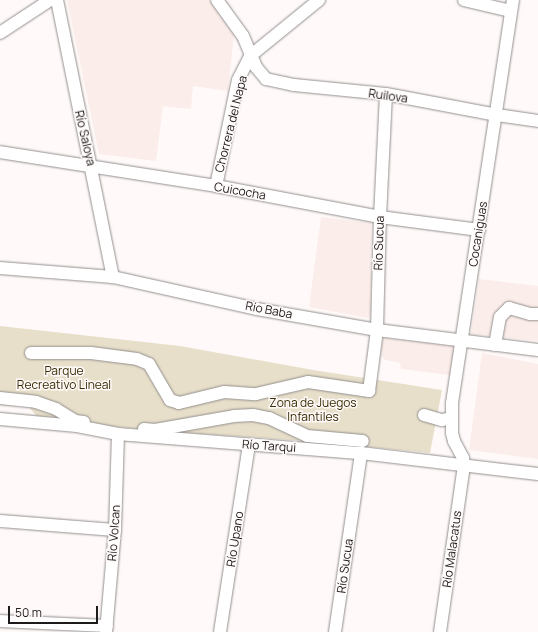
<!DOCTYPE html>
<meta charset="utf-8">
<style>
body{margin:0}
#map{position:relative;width:538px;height:632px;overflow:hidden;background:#fffaf9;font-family:Manrope,sans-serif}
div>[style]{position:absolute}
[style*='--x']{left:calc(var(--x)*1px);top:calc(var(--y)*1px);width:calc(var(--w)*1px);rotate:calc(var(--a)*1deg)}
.built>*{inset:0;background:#fbede9}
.green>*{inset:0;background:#e7dfc9}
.roads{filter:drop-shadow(0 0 1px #938f8e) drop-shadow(0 0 1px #938f8e)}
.minor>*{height:12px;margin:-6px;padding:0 6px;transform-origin:6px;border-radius:6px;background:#fff}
span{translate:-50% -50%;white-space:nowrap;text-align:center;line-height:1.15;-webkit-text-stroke:3px #fffaf9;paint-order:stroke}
.street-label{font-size:12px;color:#1c1b1a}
.park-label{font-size:12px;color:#392c03}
.scale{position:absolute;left:8px;top:606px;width:90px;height:18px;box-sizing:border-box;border:2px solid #1c1b1a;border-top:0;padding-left:5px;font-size:12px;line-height:14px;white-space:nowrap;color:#1c1b1a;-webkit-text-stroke:3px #fffaf9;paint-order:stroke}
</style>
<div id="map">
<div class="built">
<div style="clip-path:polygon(67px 0,209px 0,234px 35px,228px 91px,193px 86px,191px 109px,163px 106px,156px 161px,99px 154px)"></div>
<div style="clip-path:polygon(321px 217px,371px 223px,371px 312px,368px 318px,309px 307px)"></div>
<div style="clip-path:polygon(479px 279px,538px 286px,538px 341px,471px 334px)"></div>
<div style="clip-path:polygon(383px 338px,461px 347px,457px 376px,401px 369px,400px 363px,385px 360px,380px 354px)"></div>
<div style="clip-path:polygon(482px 353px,538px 364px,538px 459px,469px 450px)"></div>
</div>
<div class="green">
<div style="clip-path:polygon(0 326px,180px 346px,313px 370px,442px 390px,430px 453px,309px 441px,171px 432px,40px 420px,28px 406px,0 405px)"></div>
</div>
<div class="roads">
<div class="minor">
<div style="--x:57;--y:0;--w:283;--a:78.6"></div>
<div style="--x:217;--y:0;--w:44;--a:54.2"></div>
<div style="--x:243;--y:36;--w:34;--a:67"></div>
<div style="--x:256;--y:67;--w:16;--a:50"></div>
<div style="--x:266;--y:79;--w:29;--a:12"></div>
<div style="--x:294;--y:85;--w:92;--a:5.6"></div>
<div style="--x:386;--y:94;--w:113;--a:10.7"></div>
<div style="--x:497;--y:115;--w:41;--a:8.3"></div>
<div style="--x:464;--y:0;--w:48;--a:13.2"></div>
<div style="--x:0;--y:33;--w:60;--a:-33.4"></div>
<div style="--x:0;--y:152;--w:219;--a:8.9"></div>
<div style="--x:216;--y:186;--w:167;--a:10.7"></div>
<div style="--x:380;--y:217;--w:100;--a:7.5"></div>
<div style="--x:216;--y:186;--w:108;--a:-78.3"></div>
<div style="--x:238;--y:80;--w:27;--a:-63"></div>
<div style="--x:250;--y:56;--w:89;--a:-39.1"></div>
<div style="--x:0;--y:268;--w:113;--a:4.6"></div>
<div style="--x:113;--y:277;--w:148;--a:12.5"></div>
<div style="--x:257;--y:309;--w:122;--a:9.9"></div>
<div style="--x:377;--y:330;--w:162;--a:7.1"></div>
<div style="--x:495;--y:345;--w:28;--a:-80"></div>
<div style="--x:500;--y:317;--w:13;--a:-45"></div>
<div style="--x:509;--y:308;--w:22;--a:16"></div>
<div style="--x:530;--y:314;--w:8;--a:0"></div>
<div style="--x:31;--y:353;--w:60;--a:0"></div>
<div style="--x:91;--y:353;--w:46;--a:7.4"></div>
<div style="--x:137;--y:359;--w:13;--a:23"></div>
<div style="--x:149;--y:364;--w:42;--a:59.7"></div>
<div style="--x:170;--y:400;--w:9;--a:18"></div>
<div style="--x:179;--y:403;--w:46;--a:-13.7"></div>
<div style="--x:224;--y:392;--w:32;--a:4"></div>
<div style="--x:256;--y:394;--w:53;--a:-13"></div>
<div style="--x:308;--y:382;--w:62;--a:8.4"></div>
<div style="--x:369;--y:391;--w:62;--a:-82.5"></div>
<div style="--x:377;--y:330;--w:113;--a:-88.5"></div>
<div style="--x:380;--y:217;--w:123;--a:-87.2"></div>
<div style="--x:0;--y:398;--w:36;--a:6"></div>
<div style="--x:36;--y:402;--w:21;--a:19"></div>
<div style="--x:56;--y:409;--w:22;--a:32"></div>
<div style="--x:75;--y:421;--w:9;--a:6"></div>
<div style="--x:424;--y:415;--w:19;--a:16"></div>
<div style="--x:442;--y:420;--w:9;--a:-13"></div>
<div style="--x:0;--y:419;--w:77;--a:5.2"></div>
<div style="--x:77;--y:426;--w:42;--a:11"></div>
<div style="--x:118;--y:434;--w:244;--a:4.5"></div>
<div style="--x:361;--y:453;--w:178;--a:6.8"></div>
<div style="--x:144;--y:429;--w:11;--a:5"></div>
<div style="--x:155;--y:430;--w:80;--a:-10"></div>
<div style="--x:234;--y:416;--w:19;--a:-3"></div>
<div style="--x:253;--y:415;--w:16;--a:11"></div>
<div style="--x:269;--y:418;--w:42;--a:25.3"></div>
<div style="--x:307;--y:436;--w:56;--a:5.1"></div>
<div style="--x:0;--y:521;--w:115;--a:4.5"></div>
<div style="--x:0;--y:621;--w:107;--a:2.7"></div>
<div style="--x:106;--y:632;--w:102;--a:-85"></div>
<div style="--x:115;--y:530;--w:96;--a:-88.2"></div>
<div style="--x:220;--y:632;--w:189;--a:-81.2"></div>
<div style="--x:335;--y:632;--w:181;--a:-81.7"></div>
<div style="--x:440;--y:632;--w:169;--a:-81.8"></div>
<div style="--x:464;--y:465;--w:7;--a:-98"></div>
<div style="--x:463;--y:458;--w:19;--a:-118"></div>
<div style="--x:454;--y:441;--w:8;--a:-104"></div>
<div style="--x:452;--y:433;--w:30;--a:-90"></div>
<div style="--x:452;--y:403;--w:408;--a:-81.4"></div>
</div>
</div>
<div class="street-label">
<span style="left:388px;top:96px;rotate:8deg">Ruilova</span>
<span style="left:231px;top:124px;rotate:-76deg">Chorrera del Napa</span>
<span style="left:85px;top:138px;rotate:77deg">Río Saloya</span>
<span style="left:240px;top:191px;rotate:10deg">Cuicocha</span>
<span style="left:478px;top:234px;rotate:-81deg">Cocaniguas</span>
<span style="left:379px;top:243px;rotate:-88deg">Río Sucua</span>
<span style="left:269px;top:310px;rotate:11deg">Río Baba</span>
<span style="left:269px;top:446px;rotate:4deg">Río Tarqui</span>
<span style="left:114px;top:533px;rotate:-86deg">Río Volcan</span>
<span style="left:235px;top:539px;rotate:-81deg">Río Upano</span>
<span style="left:452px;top:549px;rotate:-82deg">Río Malacatus</span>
<span style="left:345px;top:566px;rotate:-82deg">Río Sucua</span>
</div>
<div class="park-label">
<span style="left:64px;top:378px">Parque<br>Recreativo Lineal</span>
<span style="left:313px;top:410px">Zona de Juegos<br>Infantiles</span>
</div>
<div class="scale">50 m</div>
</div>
